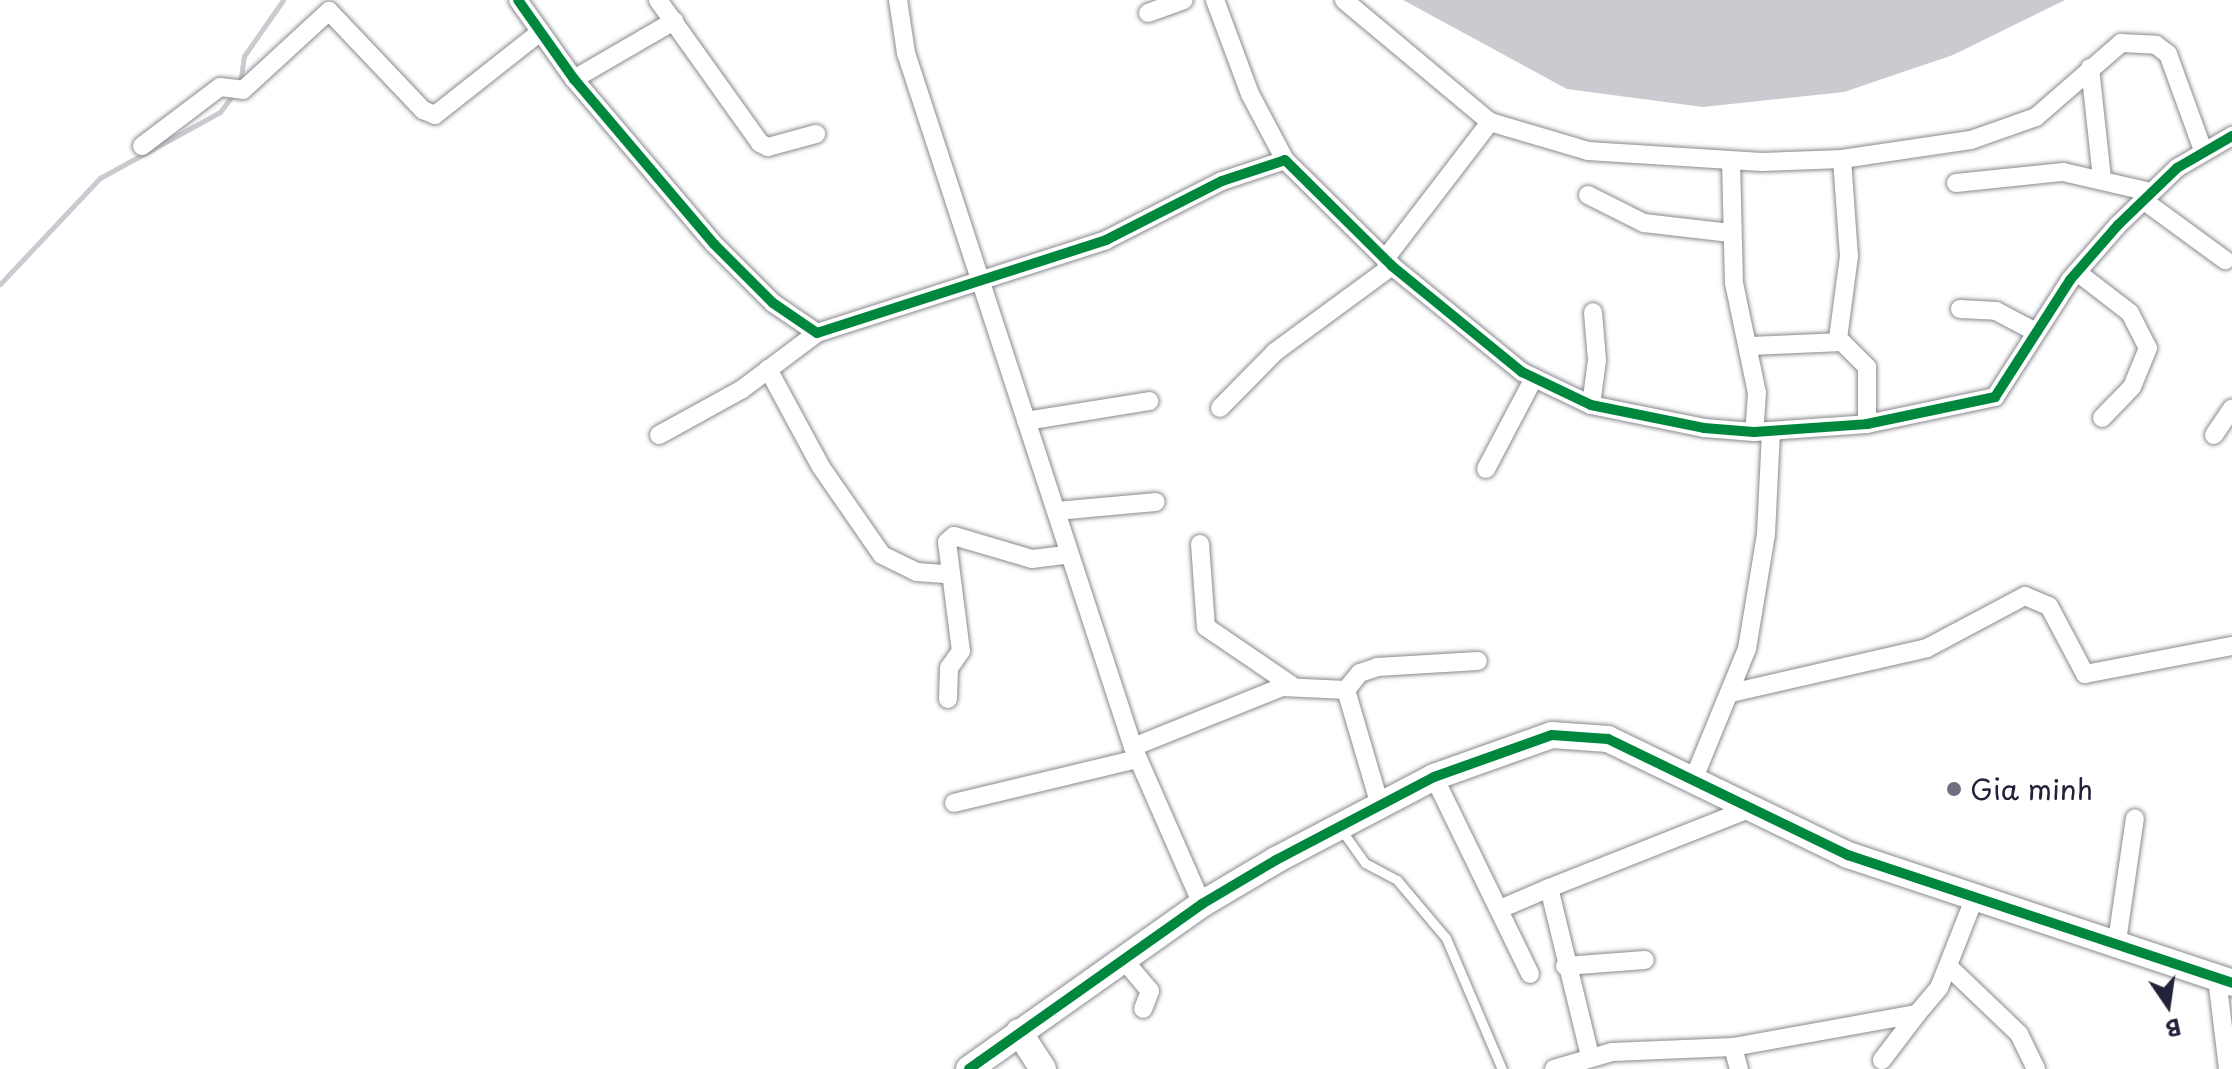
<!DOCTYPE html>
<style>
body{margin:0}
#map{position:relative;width:2232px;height:1069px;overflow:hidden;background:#fff;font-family:"Playpen Sans",sans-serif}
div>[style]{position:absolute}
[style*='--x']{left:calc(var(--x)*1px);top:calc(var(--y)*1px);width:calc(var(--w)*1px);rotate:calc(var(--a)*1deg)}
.water>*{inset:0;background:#cacad0}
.stream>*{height:5px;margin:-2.5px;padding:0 2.5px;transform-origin:2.5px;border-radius:2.5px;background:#cacad0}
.roads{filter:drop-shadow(0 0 2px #8a8a8f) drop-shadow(0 0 2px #8a8a8f)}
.lane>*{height:9px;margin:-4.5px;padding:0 4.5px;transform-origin:4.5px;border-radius:4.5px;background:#fff}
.street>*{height:18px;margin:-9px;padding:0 9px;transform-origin:9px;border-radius:9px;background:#fff}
.secondary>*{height:26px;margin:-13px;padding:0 13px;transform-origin:13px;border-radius:13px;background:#fff}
.cycleway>*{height:10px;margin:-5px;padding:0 5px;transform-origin:5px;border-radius:5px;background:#00873e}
.dots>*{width:22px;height:22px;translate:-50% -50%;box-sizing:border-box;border:4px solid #fff;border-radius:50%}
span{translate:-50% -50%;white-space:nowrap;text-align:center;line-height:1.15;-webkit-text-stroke:6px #fff;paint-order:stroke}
.poi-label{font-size:28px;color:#22223b}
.left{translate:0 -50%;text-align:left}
.north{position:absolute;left:2128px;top:965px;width:80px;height:80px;-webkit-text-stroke:6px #fff;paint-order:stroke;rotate:167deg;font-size:22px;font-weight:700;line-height:32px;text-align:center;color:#22223b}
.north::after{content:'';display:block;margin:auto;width:28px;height:36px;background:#22223b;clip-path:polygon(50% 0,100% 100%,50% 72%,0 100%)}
</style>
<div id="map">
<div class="water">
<div style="clip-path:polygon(1403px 0,2065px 0,1953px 55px,1844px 92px,1703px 107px,1567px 89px)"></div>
</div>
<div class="stream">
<div style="--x:240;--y:84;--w:28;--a:-82"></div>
<div style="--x:244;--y:56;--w:68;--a:-55.1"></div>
<div style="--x:0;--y:284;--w:146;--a:-46.7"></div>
<div style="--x:100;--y:178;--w:137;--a:-28.8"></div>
<div style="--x:220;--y:112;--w:25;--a:-53"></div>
</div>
<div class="roads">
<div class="lane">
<div style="--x:1340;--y:828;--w:43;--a:54.5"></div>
<div style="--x:1365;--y:863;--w:36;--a:28"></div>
<div style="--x:1397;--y:880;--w:76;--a:49.8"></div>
<div style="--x:1446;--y:938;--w:142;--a:66.9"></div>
</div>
<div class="street">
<div style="--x:518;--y:0;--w:97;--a:54.7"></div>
<div style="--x:574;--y:79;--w:216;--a:49.7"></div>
<div style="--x:714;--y:244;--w:83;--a:45"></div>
<div style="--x:773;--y:303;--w:53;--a:34.3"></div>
<div style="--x:817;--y:333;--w:304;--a:-17.8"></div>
<div style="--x:1106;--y:240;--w:130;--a:-27"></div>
<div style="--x:1222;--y:181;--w:66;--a:-18.4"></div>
<div style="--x:1285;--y:160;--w:151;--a:44.7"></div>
<div style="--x:1392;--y:266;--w:168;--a:39.2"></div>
<div style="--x:1522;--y:372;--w:76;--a:25.6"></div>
<div style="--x:1591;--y:405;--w:115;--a:11.5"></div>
<div style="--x:1704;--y:428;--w:50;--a:4.6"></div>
<div style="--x:1754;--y:432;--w:113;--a:-4"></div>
<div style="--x:1867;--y:424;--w:131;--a:-11.9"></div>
<div style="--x:1995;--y:397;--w:139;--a:-57.3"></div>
<div style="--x:2070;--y:280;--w:73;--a:-48.9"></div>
<div style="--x:2118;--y:225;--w:82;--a:-44"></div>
<div style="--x:2177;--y:168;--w:64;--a:-30.2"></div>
<div style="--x:658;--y:0;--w:176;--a:54.5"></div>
<div style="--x:760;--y:143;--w:9;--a:27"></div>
<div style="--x:768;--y:147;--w:50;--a:-15.2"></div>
<div style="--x:898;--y:0;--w:54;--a:81.4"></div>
<div style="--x:906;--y:53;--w:730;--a:71.89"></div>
<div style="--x:1133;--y:747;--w:171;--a:66.3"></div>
<div style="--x:1215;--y:0;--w:100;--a:69.6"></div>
<div style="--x:1250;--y:94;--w:75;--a:62.1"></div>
<div style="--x:1344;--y:0;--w:190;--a:39.9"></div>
<div style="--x:1490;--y:122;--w:102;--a:16.5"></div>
<div style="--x:1588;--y:151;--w:174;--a:3.6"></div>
<div style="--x:1762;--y:162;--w:80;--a:-2.1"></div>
<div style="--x:1842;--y:159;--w:130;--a:-8.4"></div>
<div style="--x:1971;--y:140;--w:69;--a:-19.5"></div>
<div style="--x:2036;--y:117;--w:113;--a:-41"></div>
<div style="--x:2121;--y:43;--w:35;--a:3"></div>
<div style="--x:2156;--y:45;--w:15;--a:37"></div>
<div style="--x:2168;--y:54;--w:102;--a:70"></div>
<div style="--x:1148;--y:13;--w:38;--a:-20"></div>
<div style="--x:2090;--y:68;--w:112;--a:83.8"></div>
<div style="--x:574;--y:79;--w:116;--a:-30.1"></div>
<div style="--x:142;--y:146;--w:98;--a:-37.1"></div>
<div style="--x:220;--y:87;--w:23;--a:7"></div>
<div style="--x:243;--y:90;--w:117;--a:-42.6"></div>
<div style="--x:329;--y:11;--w:137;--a:46.5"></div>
<div style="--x:423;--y:110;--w:13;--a:23"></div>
<div style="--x:435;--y:115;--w:134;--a:-38.3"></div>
<div style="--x:1842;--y:159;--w:97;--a:85.9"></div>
<div style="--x:1849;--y:256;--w:83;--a:97.6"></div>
<div style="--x:1838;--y:338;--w:41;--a:45"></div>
<div style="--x:1867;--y:367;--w:57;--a:90"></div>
<div style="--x:1731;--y:161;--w:122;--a:88.6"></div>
<div style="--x:1734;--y:283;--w:112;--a:78.2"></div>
<div style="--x:1757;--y:393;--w:39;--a:94"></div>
<div style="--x:1956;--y:183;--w:108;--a:-5.9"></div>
<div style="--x:2063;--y:172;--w:89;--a:12.9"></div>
<div style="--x:1588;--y:195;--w:63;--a:26.6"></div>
<div style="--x:1644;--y:223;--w:87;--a:6.6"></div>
<div style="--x:2143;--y:200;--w:102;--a:36.2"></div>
<div style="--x:1385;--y:259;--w:173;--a:-52.5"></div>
<div style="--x:2077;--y:272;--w:67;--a:37.7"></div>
<div style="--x:2130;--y:313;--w:39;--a:63"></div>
<div style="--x:2148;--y:348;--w:42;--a:112.3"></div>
<div style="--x:2132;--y:387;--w:43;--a:134.1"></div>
<div style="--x:1960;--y:309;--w:36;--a:3"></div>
<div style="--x:1996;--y:311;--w:45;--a:27.7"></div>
<div style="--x:1748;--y:346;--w:91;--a:-2.5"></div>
<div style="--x:768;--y:369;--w:111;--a:61.6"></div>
<div style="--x:821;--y:467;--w:107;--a:55.3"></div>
<div style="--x:882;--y:555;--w:39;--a:26"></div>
<div style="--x:917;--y:572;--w:31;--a:4"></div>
<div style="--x:1591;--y:405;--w:45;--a:-82.4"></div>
<div style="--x:1597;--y:360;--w:48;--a:-94.8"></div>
<div style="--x:1220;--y:408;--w:78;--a:-45.5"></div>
<div style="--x:1275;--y:352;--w:145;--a:-36.3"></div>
<div style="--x:1026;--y:421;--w:125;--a:-9.2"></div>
<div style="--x:659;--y:435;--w:94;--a:-28.8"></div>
<div style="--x:741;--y:390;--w:95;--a:-36.9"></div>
<div style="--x:2214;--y:435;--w:32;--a:-56"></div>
<div style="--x:1486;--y:469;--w:103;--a:-62.2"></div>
<div style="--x:1057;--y:511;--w:99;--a:-5.2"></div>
<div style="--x:1200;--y:544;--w:83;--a:85.9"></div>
<div style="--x:1206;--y:627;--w:103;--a:34.3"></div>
<div style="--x:1346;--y:690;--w:22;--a:-51"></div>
<div style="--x:1360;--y:673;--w:18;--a:-19"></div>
<div style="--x:1377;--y:667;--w:101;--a:-3.4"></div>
<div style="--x:1346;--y:690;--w:117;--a:73.6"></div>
<div style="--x:1731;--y:693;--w:201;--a:-12.9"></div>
<div style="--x:1927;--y:648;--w:111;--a:-28"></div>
<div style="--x:2025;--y:596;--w:26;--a:23"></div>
<div style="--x:2049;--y:606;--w:77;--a:62.1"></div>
<div style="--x:2085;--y:674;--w:150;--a:-10.8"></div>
<div style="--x:948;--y:699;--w:31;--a:-88"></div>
<div style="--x:949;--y:668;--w:21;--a:-55"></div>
<div style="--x:961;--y:651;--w:110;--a:-97.3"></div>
<div style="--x:947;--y:542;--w:9;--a:-41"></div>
<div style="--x:954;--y:536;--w:81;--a:16.4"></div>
<div style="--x:1032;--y:559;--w:38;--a:-7"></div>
<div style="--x:1133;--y:747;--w:161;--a:-21.9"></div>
<div style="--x:1282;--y:687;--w:64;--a:2.7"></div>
<div style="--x:1434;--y:777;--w:219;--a:64"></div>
<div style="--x:1694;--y:778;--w:139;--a:-67.7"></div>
<div style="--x:1747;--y:649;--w:117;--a:-80.6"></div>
<div style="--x:1766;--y:534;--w:102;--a:-87.2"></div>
<div style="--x:954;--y:803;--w:188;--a:-13.5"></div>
<div style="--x:1500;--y:909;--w:53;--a:-23.2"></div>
<div style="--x:2116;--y:948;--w:131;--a:-81.7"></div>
<div style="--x:1123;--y:959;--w:42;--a:49.8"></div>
<div style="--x:1150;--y:991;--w:19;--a:111"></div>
<div style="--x:1565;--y:966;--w:80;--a:-4.3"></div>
<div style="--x:1949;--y:967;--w:97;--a:43.7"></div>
<div style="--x:2019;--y:1034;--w:39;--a:64"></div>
<div style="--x:2217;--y:978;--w:92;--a:83.1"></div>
<div style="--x:1733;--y:1047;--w:23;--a:75"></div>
<div style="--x:1590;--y:1056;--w:173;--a:-103.7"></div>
<div style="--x:1549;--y:888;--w:215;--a:-21.6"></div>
<div style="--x:1882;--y:1060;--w:58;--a:-52.7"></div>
<div style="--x:1554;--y:1069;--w:60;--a:-16.3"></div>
<div style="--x:1612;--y:1052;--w:121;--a:-2.4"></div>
<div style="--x:1733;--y:1047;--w:187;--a:-10.2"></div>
<div style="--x:1917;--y:1014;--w:34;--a:-50"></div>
<div style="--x:1939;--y:988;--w:96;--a:-68.5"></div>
</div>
<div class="secondary">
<div style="--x:1019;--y:1032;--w:44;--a:57"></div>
<div style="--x:969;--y:1069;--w:286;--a:-35.3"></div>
<div style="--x:1202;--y:904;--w:86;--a:-30.7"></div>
<div style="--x:1276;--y:860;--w:178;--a:-27.7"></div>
<div style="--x:1434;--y:777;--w:125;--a:-19.6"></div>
<div style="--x:1552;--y:735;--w:56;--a:4.1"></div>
<div style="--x:1608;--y:739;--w:267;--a:25.8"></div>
<div style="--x:1848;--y:855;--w:405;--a:18.4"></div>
</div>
</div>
<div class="cycleway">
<div style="--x:518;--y:0;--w:97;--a:54.7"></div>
<div style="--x:574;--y:79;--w:216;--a:49.7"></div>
<div style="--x:714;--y:244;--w:83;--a:45"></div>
<div style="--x:773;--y:303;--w:53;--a:34.3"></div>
<div style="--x:817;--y:333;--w:304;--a:-17.8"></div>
<div style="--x:1106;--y:240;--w:130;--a:-27"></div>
<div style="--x:1222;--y:181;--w:66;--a:-18.4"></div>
<div style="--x:1285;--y:160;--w:151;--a:44.7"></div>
<div style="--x:1392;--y:266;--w:168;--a:39.2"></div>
<div style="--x:1522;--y:372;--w:76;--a:25.6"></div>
<div style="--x:1591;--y:405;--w:115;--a:11.5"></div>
<div style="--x:1704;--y:428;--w:50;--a:4.6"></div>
<div style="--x:1754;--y:432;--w:113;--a:-4"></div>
<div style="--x:1867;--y:424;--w:131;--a:-11.9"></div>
<div style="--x:1995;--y:397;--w:139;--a:-57.3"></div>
<div style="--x:2070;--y:280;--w:73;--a:-48.9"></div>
<div style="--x:2118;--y:225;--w:82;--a:-44"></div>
<div style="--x:2177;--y:168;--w:64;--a:-30.2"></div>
<div style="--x:969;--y:1069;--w:286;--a:-35.3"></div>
<div style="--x:1202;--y:904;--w:86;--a:-30.7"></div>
<div style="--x:1276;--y:860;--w:178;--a:-27.7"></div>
<div style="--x:1434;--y:777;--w:125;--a:-19.6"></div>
<div style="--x:1552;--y:735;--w:56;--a:4.1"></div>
<div style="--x:1608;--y:739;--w:267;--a:25.8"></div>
<div style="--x:1848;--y:855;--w:405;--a:18.4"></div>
</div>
<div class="dots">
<div style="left:1954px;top:789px;background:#6f6f80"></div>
</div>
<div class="poi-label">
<span class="left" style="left:1970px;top:789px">Gia minh</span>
</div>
<div class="north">B</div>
</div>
